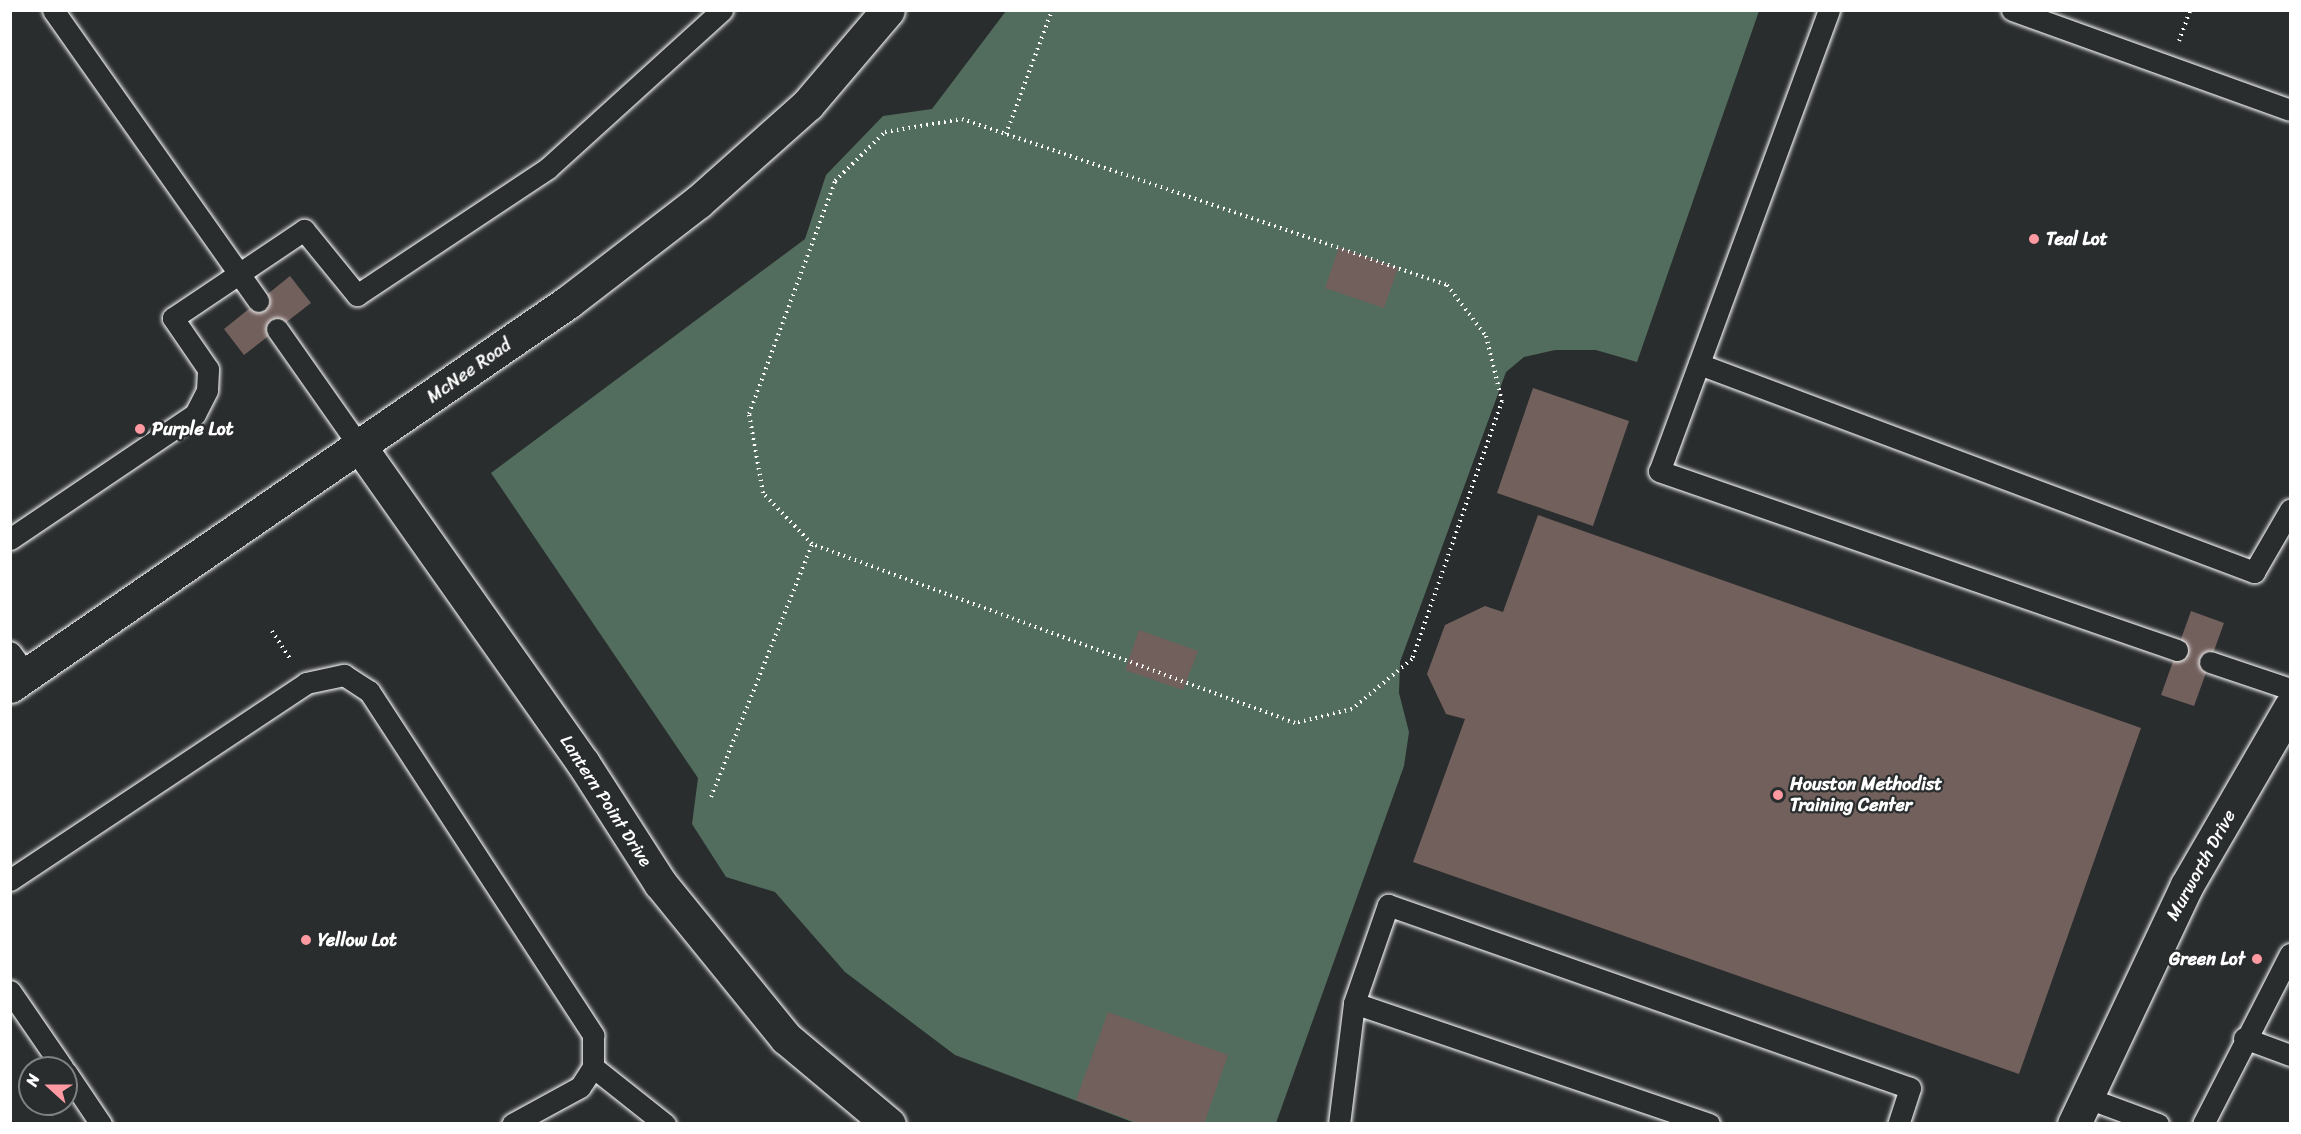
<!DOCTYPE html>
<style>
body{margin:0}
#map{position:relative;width:2301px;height:1134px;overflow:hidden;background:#2a2d2e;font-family:Sriracha,sans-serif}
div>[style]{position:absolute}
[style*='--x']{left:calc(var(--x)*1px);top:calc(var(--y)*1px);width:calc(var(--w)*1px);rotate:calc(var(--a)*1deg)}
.green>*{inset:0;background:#526d5d}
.building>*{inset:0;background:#72605d}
.path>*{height:4px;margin-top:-2px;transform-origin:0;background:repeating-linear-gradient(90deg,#fff 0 1.5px,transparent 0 6px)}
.roads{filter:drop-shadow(0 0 2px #fff) drop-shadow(0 0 2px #fff)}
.lane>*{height:21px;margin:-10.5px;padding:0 10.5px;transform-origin:10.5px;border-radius:10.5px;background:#2a2d2e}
.street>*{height:33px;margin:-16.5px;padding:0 16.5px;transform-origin:16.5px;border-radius:16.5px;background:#2a2d2e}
.secondary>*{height:33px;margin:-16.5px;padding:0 16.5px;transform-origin:16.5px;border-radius:16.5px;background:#2a2d2e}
.dots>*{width:16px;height:16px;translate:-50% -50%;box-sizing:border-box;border:3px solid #2a2d2e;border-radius:50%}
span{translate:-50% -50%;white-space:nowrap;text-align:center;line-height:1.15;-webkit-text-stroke:4.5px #2a2d2e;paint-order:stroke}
.poi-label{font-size:18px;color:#fff;font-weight:700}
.left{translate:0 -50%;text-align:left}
.right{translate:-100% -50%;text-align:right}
.street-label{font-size:18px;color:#fff}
.frame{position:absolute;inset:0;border:12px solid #fff;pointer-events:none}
.north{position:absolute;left:18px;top:1056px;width:60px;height:60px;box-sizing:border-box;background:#2a2d2e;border:2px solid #7f8182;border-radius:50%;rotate:291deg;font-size:16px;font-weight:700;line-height:24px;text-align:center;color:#fff}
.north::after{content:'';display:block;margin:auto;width:21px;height:27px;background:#ff9aa2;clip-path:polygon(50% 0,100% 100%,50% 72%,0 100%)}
</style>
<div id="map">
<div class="green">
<div style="clip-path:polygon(1006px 11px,1759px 11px,1637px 362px,1596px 350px,1555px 350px,1524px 357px,1506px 372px,1400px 662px,1399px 693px,1409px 732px,1404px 766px,1276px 1123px,1135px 1123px,955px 1055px,845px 972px,775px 892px,726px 877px,692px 824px,698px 778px,491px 473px,805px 239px,826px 175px,883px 116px,932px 109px)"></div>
</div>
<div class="building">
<div style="clip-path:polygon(1339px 247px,1398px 268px,1384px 308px,1325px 288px)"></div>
<div style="clip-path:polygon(290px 276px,311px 303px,244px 355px,224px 329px)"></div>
<div style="clip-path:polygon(1533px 388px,1629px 421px,1593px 526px,1497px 493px)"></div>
<div style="clip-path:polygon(1538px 515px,2141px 728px,2019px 1074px,1413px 862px,1465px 719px,1446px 714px,1427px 674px,1445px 625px,1485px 606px,1503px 612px)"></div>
<div style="clip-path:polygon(2191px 611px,2224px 623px,2194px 706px,2161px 695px)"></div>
<div style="clip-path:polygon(1139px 630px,1198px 651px,1183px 690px,1125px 670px)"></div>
<div style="clip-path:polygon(1108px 1012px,1228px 1055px,1204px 1124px,1141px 1124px,1076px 1100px)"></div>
</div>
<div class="path">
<div style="--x:2179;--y:41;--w:33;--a:-70"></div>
<div style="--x:962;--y:119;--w:513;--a:18.89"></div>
<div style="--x:1447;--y:285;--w:64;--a:52.6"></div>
<div style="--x:1486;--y:336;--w:67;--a:76.2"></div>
<div style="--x:1502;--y:401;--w:273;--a:109.2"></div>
<div style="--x:1412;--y:659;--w:78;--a:140.2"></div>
<div style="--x:1352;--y:709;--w:59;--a:166.2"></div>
<div style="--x:1295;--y:723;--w:515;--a:-159.67"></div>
<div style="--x:812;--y:544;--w:71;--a:-133.9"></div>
<div style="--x:763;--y:493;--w:80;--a:-100"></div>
<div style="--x:749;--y:414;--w:248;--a:-69.7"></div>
<div style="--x:835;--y:181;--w:70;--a:-44.4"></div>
<div style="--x:885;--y:132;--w:78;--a:-9.6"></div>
<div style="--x:1006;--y:134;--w:132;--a:-69.6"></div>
<div style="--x:272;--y:631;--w:35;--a:57"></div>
<div style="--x:711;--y:797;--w:272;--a:-68.2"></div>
</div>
<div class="roads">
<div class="lane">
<div style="--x:53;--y:10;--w:356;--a:54.8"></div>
<div style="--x:1829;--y:10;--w:491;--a:110.2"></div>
<div style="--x:1659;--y:471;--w:548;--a:19.06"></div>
<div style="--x:2012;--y:10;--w:295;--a:19.8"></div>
<div style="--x:277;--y:329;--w:144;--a:54.9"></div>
<div style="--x:1699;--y:364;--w:593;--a:20.54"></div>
<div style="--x:2254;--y:572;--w:72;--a:-59.9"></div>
<div style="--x:10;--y:539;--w:223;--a:-34"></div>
<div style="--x:195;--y:414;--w:27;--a:-63"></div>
<div style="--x:207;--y:390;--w:21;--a:-87"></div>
<div style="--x:208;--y:369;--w:62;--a:-124.5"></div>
<div style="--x:173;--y:318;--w:158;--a:-33.9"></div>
<div style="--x:304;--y:230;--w:84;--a:50.8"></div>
<div style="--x:357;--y:295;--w:229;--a:-33.6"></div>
<div style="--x:548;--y:168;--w:235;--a:-42.2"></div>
<div style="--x:10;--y:652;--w:29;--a:54"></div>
<div style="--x:2210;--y:662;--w:84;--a:18.6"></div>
<div style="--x:10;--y:880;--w:356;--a:-33.6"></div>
<div style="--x:306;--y:683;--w:39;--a:-12"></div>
<div style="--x:344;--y:675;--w:30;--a:33"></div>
<div style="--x:369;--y:691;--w:411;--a:56.9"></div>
<div style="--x:593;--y:1035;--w:32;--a:90"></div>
<div style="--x:593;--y:1067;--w:24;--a:123"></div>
<div style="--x:580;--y:1087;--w:77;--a:151.4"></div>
<div style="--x:10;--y:991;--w:93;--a:55.5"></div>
<div style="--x:1354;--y:1003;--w:375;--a:18.8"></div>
<div style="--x:2244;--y:1038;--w:49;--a:20.3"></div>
<div style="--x:593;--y:1067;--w:92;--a:38.4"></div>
<div style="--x:66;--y:1072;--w:63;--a:56.1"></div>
<div style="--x:2085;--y:1097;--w:78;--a:20.3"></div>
<div style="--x:1339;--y:1124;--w:122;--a:-82.9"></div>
<div style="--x:1354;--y:1003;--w:104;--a:-70.9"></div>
<div style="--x:1388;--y:905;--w:553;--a:19.32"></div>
<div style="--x:1910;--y:1088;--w:38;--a:108"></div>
<div style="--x:2203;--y:1124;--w:191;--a:-62.9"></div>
</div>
<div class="street">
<div style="--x:360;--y:447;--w:387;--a:54.8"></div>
<div style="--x:583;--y:763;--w:143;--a:57.3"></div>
<div style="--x:660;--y:883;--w:200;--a:50.9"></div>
<div style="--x:786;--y:1038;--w:134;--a:39.9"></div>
</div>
<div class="secondary">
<div style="--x:10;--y:686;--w:677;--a:-34.53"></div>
<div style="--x:568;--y:302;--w:164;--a:-37.6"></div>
<div style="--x:698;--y:202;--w:147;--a:-41.7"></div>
<div style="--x:808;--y:104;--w:123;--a:-49.6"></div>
<div style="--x:2074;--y:1124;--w:264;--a:-64.7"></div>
<div style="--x:2187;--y:885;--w:206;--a:-59.9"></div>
</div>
</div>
<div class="dots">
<div style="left:2034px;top:239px;background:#ff9aa2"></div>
<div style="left:140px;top:429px;background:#ff9aa2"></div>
<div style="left:1778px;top:795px;background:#ff9aa2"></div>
<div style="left:306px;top:940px;background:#ff9aa2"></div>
<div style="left:2257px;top:959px;background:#ff9aa2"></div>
</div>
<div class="poi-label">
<span class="left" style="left:2046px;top:239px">Teal Lot</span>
<span class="left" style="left:152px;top:429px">Purple Lot</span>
<span class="left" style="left:1790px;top:795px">Houston Methodist<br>Training Center</span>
<span class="left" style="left:318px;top:940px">Yellow Lot</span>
<span class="right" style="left:2245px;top:959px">Green Lot</span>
</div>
<div class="street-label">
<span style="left:469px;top:371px;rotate:-35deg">McNee Road</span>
<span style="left:606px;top:801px;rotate:57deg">Lantern Point Drive</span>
<span style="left:2201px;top:865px;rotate:-61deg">Murworth Drive</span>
</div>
<div class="frame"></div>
<div class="north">N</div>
</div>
